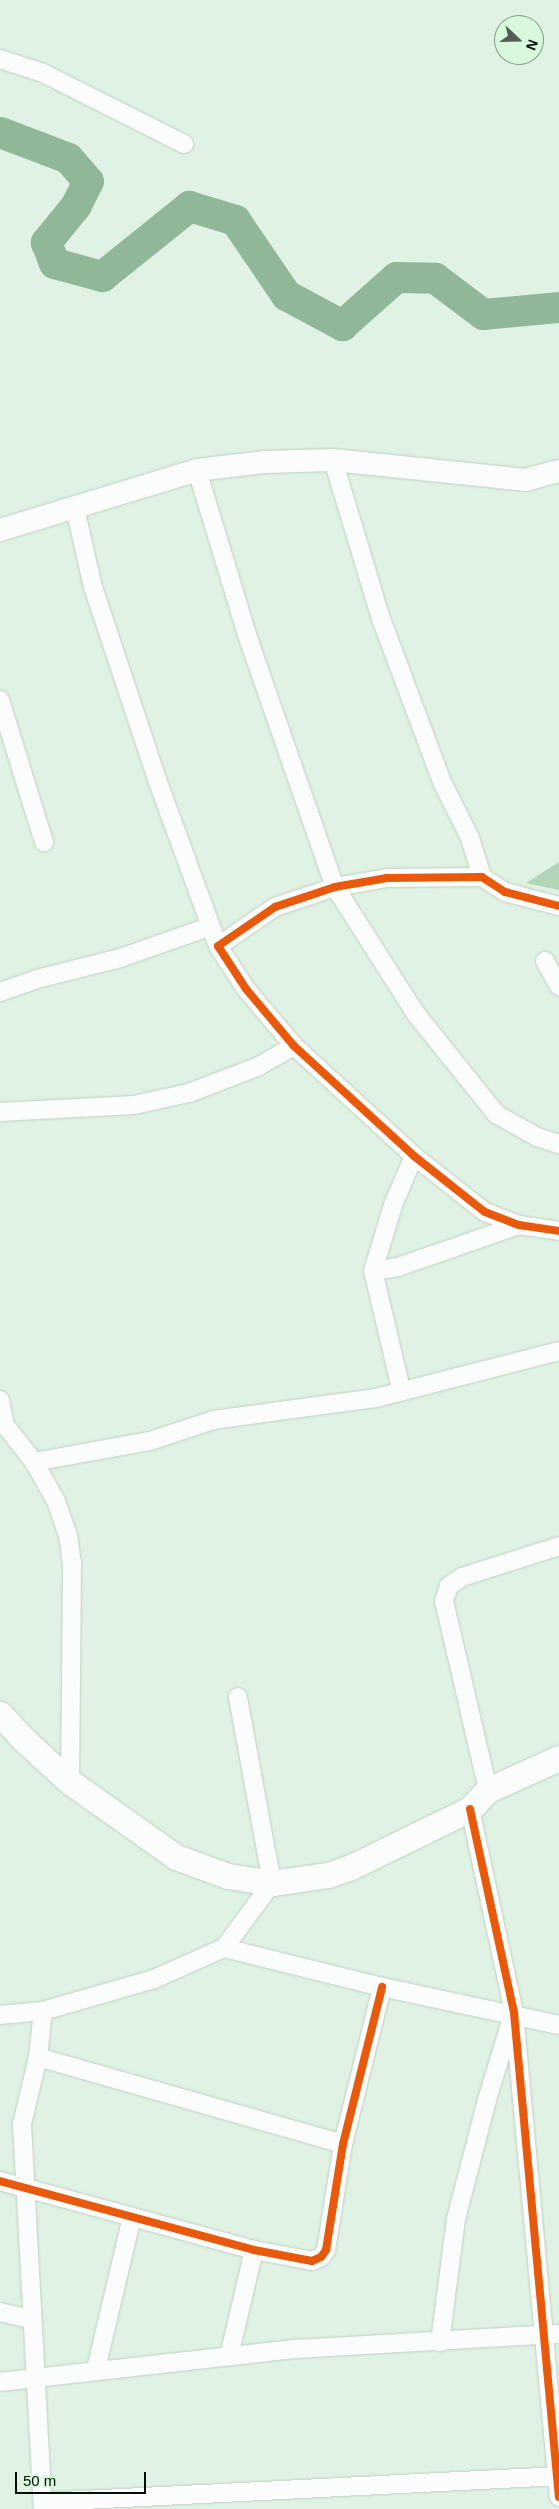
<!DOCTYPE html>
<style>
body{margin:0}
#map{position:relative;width:559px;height:2509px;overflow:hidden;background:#e0f2e3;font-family:Arial,sans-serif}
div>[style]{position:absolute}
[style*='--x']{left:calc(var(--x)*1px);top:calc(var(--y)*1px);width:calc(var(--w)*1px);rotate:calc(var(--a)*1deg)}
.forest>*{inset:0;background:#b2d5b8}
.river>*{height:31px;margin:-15.5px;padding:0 15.5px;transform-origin:15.5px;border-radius:15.5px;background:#90b798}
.roads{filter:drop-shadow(0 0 1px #c1cfc4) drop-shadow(0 0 1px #c1cfc4)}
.minor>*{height:18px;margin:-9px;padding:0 9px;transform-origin:9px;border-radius:9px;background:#fafdfb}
.tertiary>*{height:22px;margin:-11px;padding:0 11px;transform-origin:11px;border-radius:11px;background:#fafdfb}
.secondary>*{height:25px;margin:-12.5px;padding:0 12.5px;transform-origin:12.5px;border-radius:12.5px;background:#fafdfb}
.cycleway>*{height:8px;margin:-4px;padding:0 4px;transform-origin:4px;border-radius:4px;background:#e8590c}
span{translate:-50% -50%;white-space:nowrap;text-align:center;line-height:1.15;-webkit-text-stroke:4px #d9f9de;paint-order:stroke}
.north{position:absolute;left:494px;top:15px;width:50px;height:50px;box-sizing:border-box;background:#d9f9de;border:1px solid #849b88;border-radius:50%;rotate:111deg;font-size:14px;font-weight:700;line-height:20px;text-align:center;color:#050f07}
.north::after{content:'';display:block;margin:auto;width:18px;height:22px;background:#525e54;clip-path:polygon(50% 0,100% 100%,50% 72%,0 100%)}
.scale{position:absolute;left:15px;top:2472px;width:131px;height:22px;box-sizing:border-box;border:2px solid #050f07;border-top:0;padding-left:6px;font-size:15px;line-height:18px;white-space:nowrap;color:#050f07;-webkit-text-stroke:4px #d9f9de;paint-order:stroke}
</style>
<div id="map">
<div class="forest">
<div style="clip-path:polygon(559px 862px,559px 890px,526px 883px)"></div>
</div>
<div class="river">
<div style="--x:0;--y:132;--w:73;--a:20.9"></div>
<div style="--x:68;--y:158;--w:30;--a:49"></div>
<div style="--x:88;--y:181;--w:27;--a:117"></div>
<div style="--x:76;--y:205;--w:48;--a:129"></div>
<div style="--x:46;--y:242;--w:22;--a:69"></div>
<div style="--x:54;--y:263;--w:50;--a:15.2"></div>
<div style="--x:102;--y:276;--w:112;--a:-38.8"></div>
<div style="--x:189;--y:206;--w:48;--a:16.9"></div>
<div style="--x:235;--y:220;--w:91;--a:55.8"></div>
<div style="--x:286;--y:295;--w:64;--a:28.2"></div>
<div style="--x:342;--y:325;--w:72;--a:-41.6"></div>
<div style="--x:396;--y:277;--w:39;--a:1"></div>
<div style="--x:435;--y:278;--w:60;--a:36.9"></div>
<div style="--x:483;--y:314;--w:76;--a:-5.3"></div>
</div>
<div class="roads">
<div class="minor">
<div style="--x:0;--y:59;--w:45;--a:18"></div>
<div style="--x:43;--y:73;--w:158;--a:26.7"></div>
<div style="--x:333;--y:460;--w:163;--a:73.2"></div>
<div style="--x:380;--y:616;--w:177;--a:69.5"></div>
<div style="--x:442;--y:782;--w:63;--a:63.4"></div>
<div style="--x:470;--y:838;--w:41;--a:72.9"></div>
<div style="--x:197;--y:470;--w:172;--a:73.1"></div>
<div style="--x:247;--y:635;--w:267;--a:70.8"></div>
<div style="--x:335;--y:887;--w:151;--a:57.5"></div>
<div style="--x:416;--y:1014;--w:128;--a:51.3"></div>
<div style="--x:496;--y:1114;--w:47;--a:29.3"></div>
<div style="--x:537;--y:1137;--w:23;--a:18"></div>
<div style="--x:75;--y:508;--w:81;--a:77.2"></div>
<div style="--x:93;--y:587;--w:206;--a:71.6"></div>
<div style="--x:158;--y:782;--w:175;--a:69.9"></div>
<div style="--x:0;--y:700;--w:149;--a:72.8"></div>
<div style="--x:559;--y:906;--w:56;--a:-165.5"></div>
<div style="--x:505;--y:892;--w:27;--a:-147"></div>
<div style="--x:482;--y:877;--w:95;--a:179.4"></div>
<div style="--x:387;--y:878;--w:53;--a:170.2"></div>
<div style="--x:335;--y:887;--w:63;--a:161.6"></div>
<div style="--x:275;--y:907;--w:69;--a:145.6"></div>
<div style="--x:218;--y:946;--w:51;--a:56.9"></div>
<div style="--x:246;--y:989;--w:75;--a:49.9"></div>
<div style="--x:294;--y:1046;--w:163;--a:42.5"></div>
<div style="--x:414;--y:1156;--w:90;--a:38.3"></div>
<div style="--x:485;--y:1212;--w:36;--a:21"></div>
<div style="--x:519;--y:1225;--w:40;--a:8.5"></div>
<div style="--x:545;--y:961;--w:29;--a:61"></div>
<div style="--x:0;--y:992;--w:39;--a:-19"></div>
<div style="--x:37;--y:979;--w:86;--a:-14.2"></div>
<div style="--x:120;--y:958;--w:94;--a:-19.2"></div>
<div style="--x:0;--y:1112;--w:134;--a:-3"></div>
<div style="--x:134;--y:1105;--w:56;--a:-12.3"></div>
<div style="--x:189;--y:1093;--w:73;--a:-20.9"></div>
<div style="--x:257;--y:1067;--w:43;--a:-29.6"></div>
<div style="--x:373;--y:1271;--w:25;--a:-9"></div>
<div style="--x:398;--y:1267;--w:128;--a:-19.1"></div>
<div style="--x:401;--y:1389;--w:121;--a:-103.3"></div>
<div style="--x:373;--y:1271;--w:69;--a:-73.1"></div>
<div style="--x:393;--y:1205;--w:53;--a:-66.8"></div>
<div style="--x:0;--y:1400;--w:25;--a:79"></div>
<div style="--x:5;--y:1425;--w:47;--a:51.9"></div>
<div style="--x:34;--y:1462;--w:45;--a:60.6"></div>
<div style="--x:56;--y:1501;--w:36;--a:71"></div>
<div style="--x:68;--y:1535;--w:27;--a:82"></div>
<div style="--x:72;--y:1562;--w:220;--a:90.5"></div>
<div style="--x:34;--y:1462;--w:118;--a:-10.3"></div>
<div style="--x:150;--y:1441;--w:66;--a:-18.4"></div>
<div style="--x:213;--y:1420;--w:164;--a:-7.7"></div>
<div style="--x:376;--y:1398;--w:189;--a:-14.4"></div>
<div style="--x:488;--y:1790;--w:194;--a:-103.1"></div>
<div style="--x:444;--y:1601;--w:16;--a:-72"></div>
<div style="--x:449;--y:1586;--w:16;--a:-35"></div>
<div style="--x:462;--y:1577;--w:102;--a:-17.7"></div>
<div style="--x:470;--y:1809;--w:209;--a:77.8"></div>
<div style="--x:514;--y:2013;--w:486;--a:84.7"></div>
<div style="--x:224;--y:1948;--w:163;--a:13.9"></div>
<div style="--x:382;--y:1987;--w:181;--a:12.1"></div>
<div style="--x:43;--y:2011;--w:46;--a:96.2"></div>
<div style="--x:38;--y:2057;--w:69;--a:103.4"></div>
<div style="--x:22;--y:2124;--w:386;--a:86.9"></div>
<div style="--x:0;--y:2015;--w:43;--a:-5.3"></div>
<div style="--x:43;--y:2011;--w:116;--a:-16.1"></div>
<div style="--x:154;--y:1979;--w:77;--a:-23.9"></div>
<div style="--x:224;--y:1948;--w:81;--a:-53.6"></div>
<div style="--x:272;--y:1883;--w:189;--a:-100.4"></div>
<div style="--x:38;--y:2057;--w:317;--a:15.9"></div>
<div style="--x:0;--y:2181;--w:263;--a:15.2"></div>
<div style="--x:254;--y:2250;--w:59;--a:10.7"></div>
<div style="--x:312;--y:2261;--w:10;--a:-24"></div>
<div style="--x:321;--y:2257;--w:9;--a:-54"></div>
<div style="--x:326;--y:2250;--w:107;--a:-80.9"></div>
<div style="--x:343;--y:2144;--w:162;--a:-76"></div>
<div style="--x:0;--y:2312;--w:32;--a:13"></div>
<div style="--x:440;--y:2342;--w:124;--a:-82.6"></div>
<div style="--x:456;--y:2219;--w:123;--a:-75.4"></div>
<div style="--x:487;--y:2100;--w:83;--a:-73.1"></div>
<div style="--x:229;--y:2356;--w:109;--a:-76.7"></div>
<div style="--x:96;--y:2369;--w:156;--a:-76.7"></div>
<div style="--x:0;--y:2382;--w:298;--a:-6.4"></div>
<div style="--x:296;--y:2349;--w:263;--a:-3.3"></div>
<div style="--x:43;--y:2502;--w:517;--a:-2.88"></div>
</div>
<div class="tertiary">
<div style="--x:0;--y:530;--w:206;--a:-16.9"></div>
<div style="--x:197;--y:470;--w:67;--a:-6.8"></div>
<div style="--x:264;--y:462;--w:69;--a:-1.7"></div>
<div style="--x:333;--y:460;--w:193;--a:5.9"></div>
<div style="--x:525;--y:480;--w:35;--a:-15"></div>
</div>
<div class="secondary">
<div style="--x:0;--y:1714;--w:33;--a:47"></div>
<div style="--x:22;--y:1738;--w:65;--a:42.5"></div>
<div style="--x:70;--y:1782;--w:130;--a:35.3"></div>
<div style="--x:176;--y:1857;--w:55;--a:20.1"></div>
<div style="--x:228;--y:1876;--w:45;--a:9"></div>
<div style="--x:272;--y:1883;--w:57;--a:-8.1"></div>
<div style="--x:328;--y:1875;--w:24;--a:-19"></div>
<div style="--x:351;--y:1867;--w:132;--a:-26"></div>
<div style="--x:470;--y:1809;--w:26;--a:-47"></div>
<div style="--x:488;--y:1790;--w:78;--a:-24.3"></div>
</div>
</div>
<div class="cycleway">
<div style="--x:559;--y:906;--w:56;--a:-165.5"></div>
<div style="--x:505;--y:892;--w:27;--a:-147"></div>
<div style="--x:482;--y:877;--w:95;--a:179.4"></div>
<div style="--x:387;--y:878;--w:53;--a:170.2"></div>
<div style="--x:335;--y:887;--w:63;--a:161.6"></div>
<div style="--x:275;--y:907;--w:69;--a:145.6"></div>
<div style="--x:218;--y:946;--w:51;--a:56.9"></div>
<div style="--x:246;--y:989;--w:75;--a:49.9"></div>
<div style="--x:294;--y:1046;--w:163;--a:42.5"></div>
<div style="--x:414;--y:1156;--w:90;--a:38.3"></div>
<div style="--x:485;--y:1212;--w:36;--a:21"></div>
<div style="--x:519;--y:1225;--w:40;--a:8.5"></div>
<div style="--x:470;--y:1809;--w:209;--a:77.8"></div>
<div style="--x:514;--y:2013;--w:486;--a:84.7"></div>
<div style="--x:0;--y:2181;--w:263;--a:15.2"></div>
<div style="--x:254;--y:2250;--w:59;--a:10.7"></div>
<div style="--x:312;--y:2261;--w:10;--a:-24"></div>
<div style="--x:321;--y:2257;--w:9;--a:-54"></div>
<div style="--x:326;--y:2250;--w:107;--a:-80.9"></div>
<div style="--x:343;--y:2144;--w:162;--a:-76"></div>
</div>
<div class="north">N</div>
<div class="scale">50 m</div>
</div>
